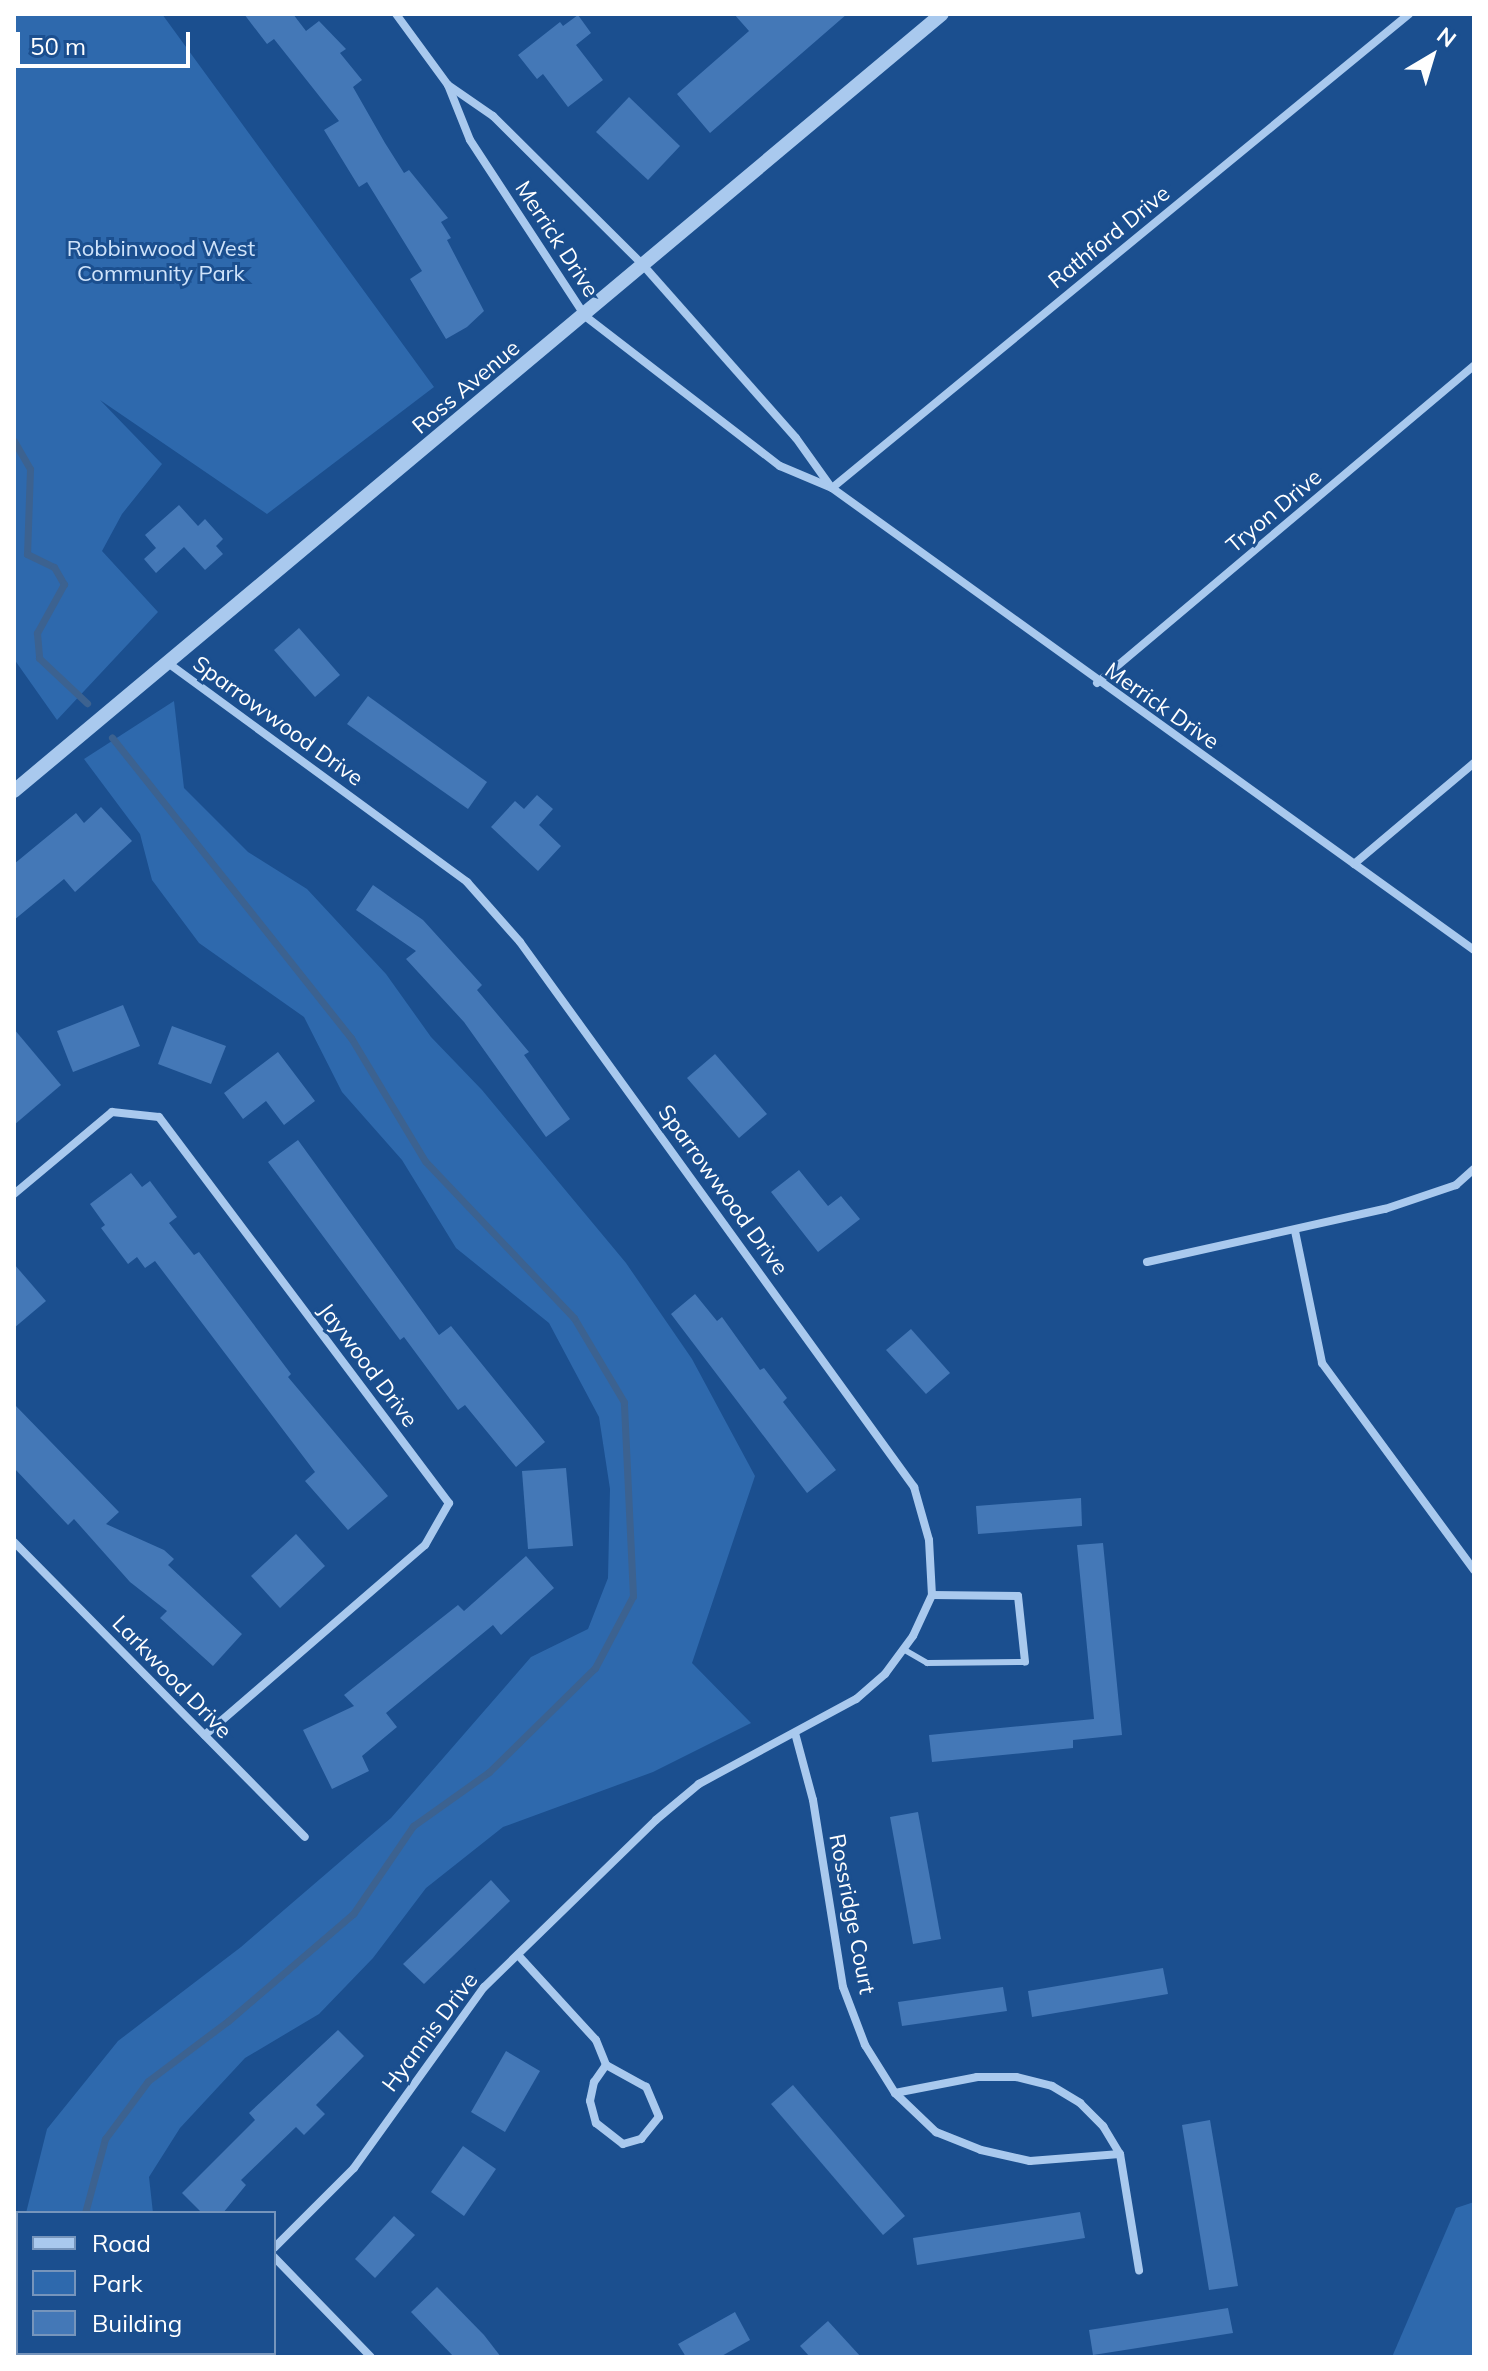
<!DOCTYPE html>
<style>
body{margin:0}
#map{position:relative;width:1488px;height:2371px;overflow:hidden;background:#1b4f8f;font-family:Mulish,sans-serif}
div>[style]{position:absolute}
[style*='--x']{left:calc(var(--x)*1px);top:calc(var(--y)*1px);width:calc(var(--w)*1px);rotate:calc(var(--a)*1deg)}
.green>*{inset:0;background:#2e69ad}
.stream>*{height:7px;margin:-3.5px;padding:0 3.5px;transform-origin:3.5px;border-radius:3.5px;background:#3c6290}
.building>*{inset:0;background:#4478b7}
.service>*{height:6px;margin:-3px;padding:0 3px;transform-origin:3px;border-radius:3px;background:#a9c9ee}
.minor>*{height:8px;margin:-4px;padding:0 4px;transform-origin:4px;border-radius:4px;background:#a9c9ee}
.tertiary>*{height:14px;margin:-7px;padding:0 7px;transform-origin:7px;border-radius:7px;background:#a9c9ee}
span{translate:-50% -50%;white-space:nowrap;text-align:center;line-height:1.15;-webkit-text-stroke:6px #1b4f8f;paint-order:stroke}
.street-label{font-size:22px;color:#fff}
.park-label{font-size:22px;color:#cfe3fa}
.frame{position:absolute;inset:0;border:16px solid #fff;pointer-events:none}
.legend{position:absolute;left:16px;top:2211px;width:260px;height:144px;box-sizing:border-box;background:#1b4f8f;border:2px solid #7695bc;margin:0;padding:10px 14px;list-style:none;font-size:24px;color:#fff}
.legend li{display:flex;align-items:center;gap:16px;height:40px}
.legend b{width:40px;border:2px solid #7695bc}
.north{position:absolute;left:1392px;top:16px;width:80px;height:80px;-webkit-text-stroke:6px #1b4f8f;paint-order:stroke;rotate:38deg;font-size:22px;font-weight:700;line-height:32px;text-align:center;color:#fff}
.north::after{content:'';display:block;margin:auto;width:28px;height:36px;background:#fff;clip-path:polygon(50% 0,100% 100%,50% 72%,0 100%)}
.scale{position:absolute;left:16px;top:32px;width:174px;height:36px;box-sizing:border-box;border:4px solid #fff;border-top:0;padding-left:10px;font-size:24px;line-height:28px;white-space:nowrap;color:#fff;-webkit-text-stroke:6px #1b4f8f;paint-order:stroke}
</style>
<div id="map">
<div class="green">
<div style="clip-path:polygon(14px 14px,162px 14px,434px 387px,267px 514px,100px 400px,162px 464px,122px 514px,102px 551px,158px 612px,57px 720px,14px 659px)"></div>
<div style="clip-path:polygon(174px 701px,184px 788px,248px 852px,307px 889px,386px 974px,431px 1037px,482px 1090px,626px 1263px,692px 1359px,755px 1476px,692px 1663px,751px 1723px,653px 1772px,503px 1827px,426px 1888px,373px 1958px,319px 2014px,245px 2058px,180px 2128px,149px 2177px,153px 2213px,26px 2213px,47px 2129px,118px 2041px,241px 1947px,391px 1818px,531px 1657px,588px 1629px,608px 1578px,610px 1489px,599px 1417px,549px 1323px,456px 1248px,402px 1160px,342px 1092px,304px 1017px,199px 943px,152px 880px,140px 834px,84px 759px)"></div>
<div style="clip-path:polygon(1474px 2202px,1474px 2357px,1392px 2357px,1456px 2208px)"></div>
<div style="clip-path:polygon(18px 2306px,18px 2353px,196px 2357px,14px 2357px)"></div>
</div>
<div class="stream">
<div style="--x:14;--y:441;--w:32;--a:60"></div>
<div style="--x:30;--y:469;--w:85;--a:92"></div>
<div style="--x:27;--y:554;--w:30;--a:26"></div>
<div style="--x:54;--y:567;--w:20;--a:60"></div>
<div style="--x:64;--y:584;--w:56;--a:118.9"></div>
<div style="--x:37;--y:633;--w:25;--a:85"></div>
<div style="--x:39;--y:658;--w:66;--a:43.2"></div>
<div style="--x:85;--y:2213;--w:77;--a:-74.9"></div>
<div style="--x:105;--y:2139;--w:72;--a:-53.4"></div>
<div style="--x:148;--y:2081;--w:100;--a:-36.9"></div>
<div style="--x:228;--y:2021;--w:165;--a:-40.6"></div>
<div style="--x:353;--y:1914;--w:107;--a:-55.7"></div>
<div style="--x:413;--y:1826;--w:93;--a:-35.4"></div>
<div style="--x:489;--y:1772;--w:148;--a:-44.5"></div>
<div style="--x:595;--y:1668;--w:81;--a:-62.2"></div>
<div style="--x:633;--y:1596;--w:194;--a:-92.7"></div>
<div style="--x:624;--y:1402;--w:98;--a:-120.8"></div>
<div style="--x:574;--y:1318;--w:216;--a:-133.5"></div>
<div style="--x:425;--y:1161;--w:144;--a:-121"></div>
<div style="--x:351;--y:1038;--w:384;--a:-128.5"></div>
<div style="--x:123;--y:2353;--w:4;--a:63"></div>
</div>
<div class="building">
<div style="clip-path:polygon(244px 14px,293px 14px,306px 31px,319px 21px,346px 49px,340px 53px,362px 80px,353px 87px,385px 143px,404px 173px,409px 170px,448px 218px,441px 222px,451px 238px,447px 240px,484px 311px,467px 327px,446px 339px,410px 279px,422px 271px,367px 182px,359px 187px,324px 130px,339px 121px,274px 39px,267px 44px)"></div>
<div style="clip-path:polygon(734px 14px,847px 14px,710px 133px,677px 94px,749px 31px)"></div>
<div style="clip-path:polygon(578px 15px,591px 33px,576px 45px,603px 80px,568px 107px,543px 74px,537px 79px,518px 55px,560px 22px,563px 26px)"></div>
<div style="clip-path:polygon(629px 97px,680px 146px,648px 180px,596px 132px)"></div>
<div style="clip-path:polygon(179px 505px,198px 526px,205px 519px,223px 539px,216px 546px,223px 554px,205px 570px,184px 547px,156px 573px,144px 559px,156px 548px,145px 535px)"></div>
<div style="clip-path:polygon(299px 628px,340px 675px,315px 697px,274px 650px)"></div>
<div style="clip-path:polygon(368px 696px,487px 782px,468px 809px,347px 724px)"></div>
<div style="clip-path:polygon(537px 795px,553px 809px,539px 825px,561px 846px,538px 871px,491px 827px,515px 801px,524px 809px)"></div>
<div style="clip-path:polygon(101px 807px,132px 841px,75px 892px,64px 879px,14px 920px,14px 864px,76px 813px,84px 823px)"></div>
<div style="clip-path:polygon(373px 885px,423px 920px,482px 985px,477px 990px,529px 1052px,524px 1055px,570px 1119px,546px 1137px,464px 1022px,406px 959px,416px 951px,356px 910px)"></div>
<div style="clip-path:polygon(123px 1005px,140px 1046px,73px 1072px,57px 1031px)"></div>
<div style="clip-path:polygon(172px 1026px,226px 1046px,211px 1084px,158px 1064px)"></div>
<div style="clip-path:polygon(14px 1029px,61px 1085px,14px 1125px)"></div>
<div style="clip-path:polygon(278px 1052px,315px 1101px,284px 1125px,266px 1101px,243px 1119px,224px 1093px)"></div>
<div style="clip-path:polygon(715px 1054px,767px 1114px,739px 1138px,687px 1078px)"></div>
<div style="clip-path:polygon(298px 1140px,439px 1335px,451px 1326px,545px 1442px,516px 1467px,465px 1405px,458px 1410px,404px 1337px,400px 1340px,268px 1162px)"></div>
<div style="clip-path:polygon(799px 1170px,828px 1206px,841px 1196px,860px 1219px,818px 1252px,771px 1192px)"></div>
<div style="clip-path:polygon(131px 1173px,142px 1187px,150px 1181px,177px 1217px,169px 1223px,194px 1255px,199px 1252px,291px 1374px,288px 1377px,388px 1496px,348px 1530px,305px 1481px,315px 1472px,155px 1261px,145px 1268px,137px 1257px,128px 1264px,101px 1228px,105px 1225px,90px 1204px)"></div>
<div style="clip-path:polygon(14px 1264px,46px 1301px,14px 1328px)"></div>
<div style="clip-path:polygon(695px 1294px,717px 1321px,722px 1317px,760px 1370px,764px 1368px,787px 1398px,783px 1402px,836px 1470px,807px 1493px,671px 1314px)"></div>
<div style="clip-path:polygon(911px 1329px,950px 1373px,926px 1394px,886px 1350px)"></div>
<div style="clip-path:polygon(14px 1404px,119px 1512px,106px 1524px,164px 1550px,174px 1559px,168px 1565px,242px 1634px,213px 1666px,160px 1618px,167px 1611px,130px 1582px,74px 1519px,68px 1525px,14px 1468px)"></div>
<div style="clip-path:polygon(566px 1468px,573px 1546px,528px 1549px,522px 1471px)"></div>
<div style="clip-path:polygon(1081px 1498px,1082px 1526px,978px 1534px,976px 1506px)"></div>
<div style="clip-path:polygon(296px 1534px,325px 1566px,280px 1608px,251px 1576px)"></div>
<div style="clip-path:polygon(1103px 1543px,1122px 1735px,1073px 1740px,1073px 1748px,932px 1762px,929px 1735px,1094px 1719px,1077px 1545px)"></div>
<div style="clip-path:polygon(526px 1556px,554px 1588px,501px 1635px,493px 1625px,386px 1713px,397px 1727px,362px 1756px,369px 1771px,332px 1789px,303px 1730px,354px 1706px,344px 1695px,458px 1605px,464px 1611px)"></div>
<div style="clip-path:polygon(918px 1812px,941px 1939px,913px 1944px,890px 1817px)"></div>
<div style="clip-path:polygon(491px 1880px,510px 1901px,424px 1984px,403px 1964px)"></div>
<div style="clip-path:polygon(1163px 1968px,1168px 1994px,1032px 2017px,1028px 1991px)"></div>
<div style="clip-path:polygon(1003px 1987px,1007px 2011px,902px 2026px,898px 2002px)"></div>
<div style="clip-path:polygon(338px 2030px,364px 2056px,316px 2105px,325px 2114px,304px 2135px,296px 2127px,241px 2180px,246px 2185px,223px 2213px,202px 2213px,182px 2193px,255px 2120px,249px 2113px)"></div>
<div style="clip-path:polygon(506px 2051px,540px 2071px,505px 2132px,471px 2112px)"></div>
<div style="clip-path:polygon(793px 2085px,905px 2216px,883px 2235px,771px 2104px)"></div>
<div style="clip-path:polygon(1210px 2120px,1238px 2286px,1209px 2290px,1182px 2125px)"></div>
<div style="clip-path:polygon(463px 2146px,496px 2169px,464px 2216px,431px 2192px)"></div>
<div style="clip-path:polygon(1080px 2212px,1085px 2238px,917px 2265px,913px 2238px)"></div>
<div style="clip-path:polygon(394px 2216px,415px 2235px,375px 2278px,355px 2259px)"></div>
<div style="clip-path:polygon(437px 2287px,484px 2335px,501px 2357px,454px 2357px,411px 2312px)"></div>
<div style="clip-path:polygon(1228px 2308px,1233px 2333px,1093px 2355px,1089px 2330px)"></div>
<div style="clip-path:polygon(735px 2312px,750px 2340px,720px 2357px,686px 2357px,678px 2344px)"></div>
<div style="clip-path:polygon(828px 2321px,861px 2357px,810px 2357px,800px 2346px)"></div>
</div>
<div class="service">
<div style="--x:903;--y:1649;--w:28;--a:30"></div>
<div style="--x:927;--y:1663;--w:98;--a:-0.6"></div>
</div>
<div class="minor">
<div style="--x:396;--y:14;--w:88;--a:53.8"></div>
<div style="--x:448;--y:85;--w:59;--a:68.2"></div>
<div style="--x:470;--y:140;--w:210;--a:56.8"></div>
<div style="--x:585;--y:316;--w:246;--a:37.6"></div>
<div style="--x:780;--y:466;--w:56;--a:22.9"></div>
<div style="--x:832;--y:488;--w:791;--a:35.74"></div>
<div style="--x:448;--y:85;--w:55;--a:34.6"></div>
<div style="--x:493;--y:116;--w:210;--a:44.8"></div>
<div style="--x:642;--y:264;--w:232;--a:48.5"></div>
<div style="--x:796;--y:438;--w:60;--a:54.5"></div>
<div style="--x:832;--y:488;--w:747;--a:-39.4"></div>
<div style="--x:168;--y:663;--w:371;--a:36.2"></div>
<div style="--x:467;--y:882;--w:80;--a:48.5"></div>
<div style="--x:520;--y:942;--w:673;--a:54.14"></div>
<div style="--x:914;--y:1487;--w:55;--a:74.2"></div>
<div style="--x:929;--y:1540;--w:55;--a:86.9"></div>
<div style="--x:932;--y:1595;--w:45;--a:114.9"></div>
<div style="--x:913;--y:1636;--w:47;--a:126.4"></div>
<div style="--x:885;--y:1674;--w:38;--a:139"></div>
<div style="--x:856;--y:1699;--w:179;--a:151.6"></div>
<div style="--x:699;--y:1784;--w:56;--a:140.1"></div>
<div style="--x:656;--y:1820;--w:240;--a:135.8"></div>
<div style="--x:484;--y:1987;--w:223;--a:125.7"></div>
<div style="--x:354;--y:2168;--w:113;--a:135"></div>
<div style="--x:1097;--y:683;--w:493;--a:-40.1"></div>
<div style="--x:1354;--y:864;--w:157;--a:-40.1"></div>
<div style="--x:14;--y:1194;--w:128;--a:-39.9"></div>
<div style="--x:112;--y:1112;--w:47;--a:6.1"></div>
<div style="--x:159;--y:1117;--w:483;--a:53.1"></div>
<div style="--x:449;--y:1503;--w:48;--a:119.7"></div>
<div style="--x:425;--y:1545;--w:291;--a:139.2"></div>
<div style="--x:1295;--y:1231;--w:135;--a:78.4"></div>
<div style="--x:1322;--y:1363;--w:257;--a:53.7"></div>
<div style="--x:1147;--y:1262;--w:244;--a:-12.6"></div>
<div style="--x:1385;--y:1209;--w:75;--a:-18.7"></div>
<div style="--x:1456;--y:1185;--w:24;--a:-42"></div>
<div style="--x:14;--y:1542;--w:414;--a:45.4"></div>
<div style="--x:932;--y:1595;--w:86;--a:0.7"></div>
<div style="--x:1018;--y:1596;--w:66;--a:83.9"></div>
<div style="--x:795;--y:1733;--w:69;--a:75"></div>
<div style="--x:813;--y:1800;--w:189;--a:80.9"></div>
<div style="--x:843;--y:1987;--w:62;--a:69.2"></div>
<div style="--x:865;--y:2045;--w:57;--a:58"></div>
<div style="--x:895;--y:2093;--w:57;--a:43.6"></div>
<div style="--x:936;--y:2132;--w:48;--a:21.8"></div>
<div style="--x:981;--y:2150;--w:50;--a:12.7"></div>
<div style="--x:1030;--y:2161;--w:90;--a:-4.4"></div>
<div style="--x:518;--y:1955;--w:115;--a:47.5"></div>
<div style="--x:596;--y:2040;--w:27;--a:68"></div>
<div style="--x:606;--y:2065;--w:21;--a:125"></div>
<div style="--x:594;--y:2082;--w:19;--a:102"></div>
<div style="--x:590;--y:2101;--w:23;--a:75"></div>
<div style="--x:596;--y:2123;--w:34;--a:38"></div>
<div style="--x:623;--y:2144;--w:19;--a:-16"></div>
<div style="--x:641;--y:2139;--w:28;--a:-51"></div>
<div style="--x:659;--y:2117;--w:33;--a:-113"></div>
<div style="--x:646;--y:2087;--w:46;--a:-151.2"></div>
<div style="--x:895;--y:2093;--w:84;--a:-11"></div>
<div style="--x:977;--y:2077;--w:39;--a:0"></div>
<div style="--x:1016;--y:2077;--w:37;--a:14"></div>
<div style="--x:1052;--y:2086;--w:33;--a:31"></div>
<div style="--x:1080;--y:2103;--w:33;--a:45"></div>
<div style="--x:1103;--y:2126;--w:33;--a:59"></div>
<div style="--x:1120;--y:2154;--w:118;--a:80.7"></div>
<div style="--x:274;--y:2257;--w:139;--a:45.9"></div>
<div style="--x:34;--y:2357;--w:12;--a:-20"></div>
</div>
<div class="tertiary">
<div style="--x:14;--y:791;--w:1210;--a:-39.94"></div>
</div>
<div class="street-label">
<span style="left:1109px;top:237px;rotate:-39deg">Rathford Drive</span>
<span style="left:557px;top:239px;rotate:57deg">Merrick Drive</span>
<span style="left:466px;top:387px;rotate:-40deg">Ross Avenue</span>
<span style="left:1274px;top:511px;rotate:-40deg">Tryon Drive</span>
<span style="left:1162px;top:706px;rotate:35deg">Merrick Drive</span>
<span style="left:278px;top:721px;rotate:36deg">Sparrowwood Drive</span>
<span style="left:723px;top:1190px;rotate:54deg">Sparrowwood Drive</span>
<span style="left:368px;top:1365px;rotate:53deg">Jaywood Drive</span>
<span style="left:172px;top:1677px;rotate:46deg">Larkwood Drive</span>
<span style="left:852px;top:1914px;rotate:79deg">Rossridge Court</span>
<span style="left:430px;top:2032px;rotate:-53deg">Hyannis Drive</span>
</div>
<div class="park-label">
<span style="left:161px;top:261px">Robbinwood West<br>Community Park</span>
</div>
<div class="frame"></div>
<ul class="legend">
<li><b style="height:10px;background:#a9c9ee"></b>Road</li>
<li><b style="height:22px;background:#2e69ad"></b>Park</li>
<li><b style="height:22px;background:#4478b7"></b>Building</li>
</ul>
<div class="north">N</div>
<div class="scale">50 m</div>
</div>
